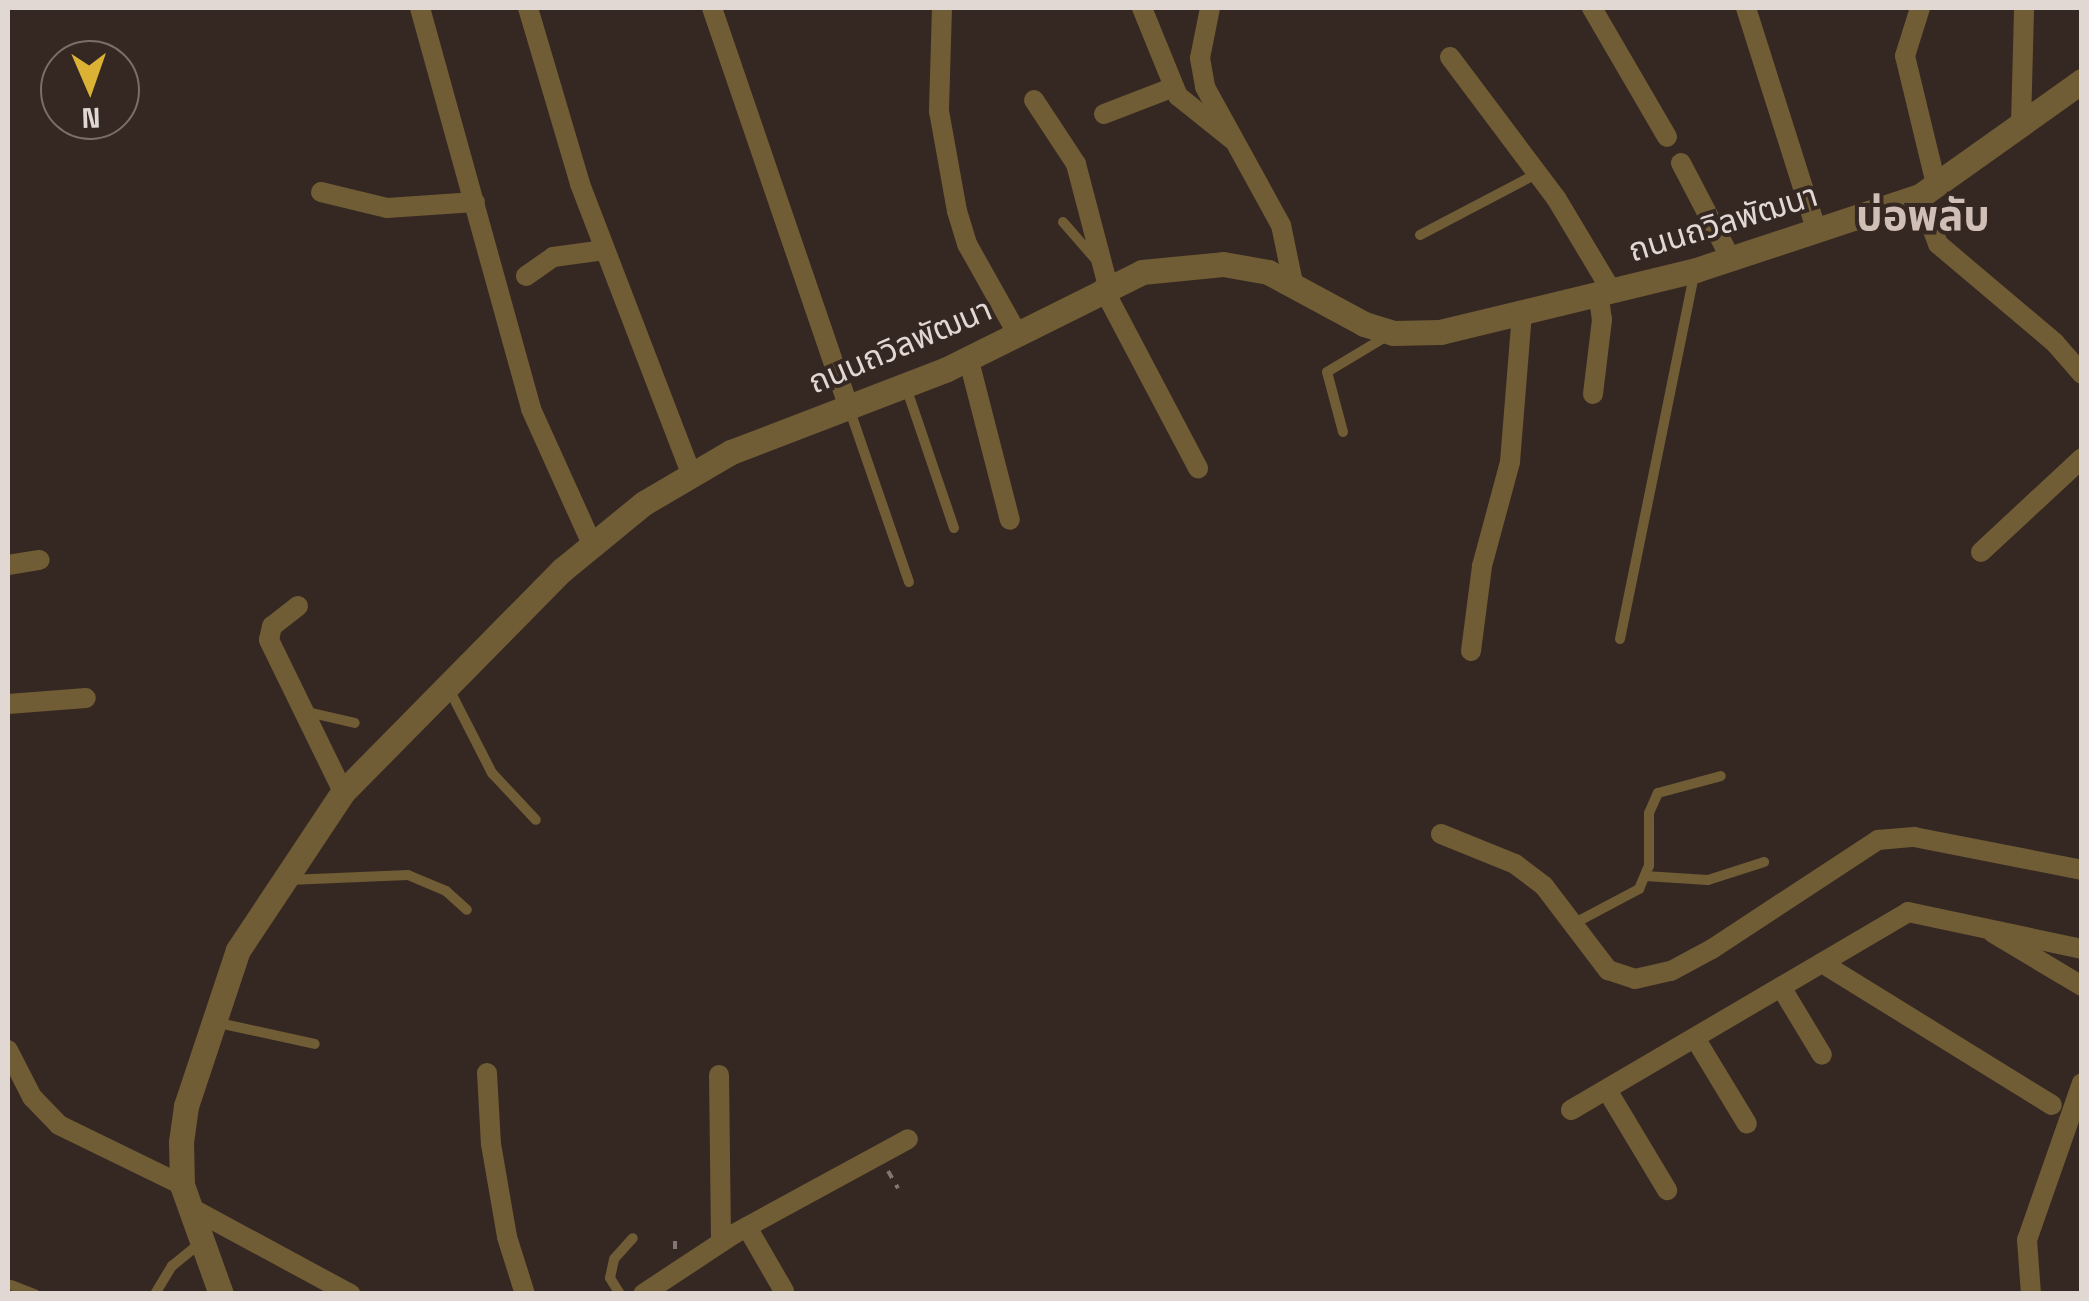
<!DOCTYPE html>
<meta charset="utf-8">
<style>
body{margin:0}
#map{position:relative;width:2089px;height:1301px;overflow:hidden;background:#352822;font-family:"Space Grotesk","Noto Sans Thai",sans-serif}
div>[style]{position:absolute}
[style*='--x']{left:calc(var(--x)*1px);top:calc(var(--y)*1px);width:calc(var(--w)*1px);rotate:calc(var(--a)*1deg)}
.path>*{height:4px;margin-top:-2px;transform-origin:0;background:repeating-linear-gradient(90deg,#817671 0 8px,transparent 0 16px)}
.service>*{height:10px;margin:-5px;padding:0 5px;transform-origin:5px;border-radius:5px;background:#705c35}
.minor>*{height:20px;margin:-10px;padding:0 10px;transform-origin:10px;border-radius:10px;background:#705c35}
.tertiary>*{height:25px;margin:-12.5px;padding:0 12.5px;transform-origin:12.5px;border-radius:12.5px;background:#705c35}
span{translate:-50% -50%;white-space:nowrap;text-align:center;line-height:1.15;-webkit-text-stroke:8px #352822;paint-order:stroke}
.street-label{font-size:32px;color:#e1d8d4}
.district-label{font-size:42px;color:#d0bfb7;font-weight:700}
.frame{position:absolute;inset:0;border:10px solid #e1d8d4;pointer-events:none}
.north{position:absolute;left:40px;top:40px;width:100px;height:100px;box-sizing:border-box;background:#352822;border:2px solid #7a6e69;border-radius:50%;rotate:178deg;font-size:28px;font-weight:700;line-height:40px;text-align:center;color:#e1d8d4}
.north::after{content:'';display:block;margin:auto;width:35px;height:45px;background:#dbb233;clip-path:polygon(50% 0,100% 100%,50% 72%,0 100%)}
</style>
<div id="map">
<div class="path">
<div style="--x:888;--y:1171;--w:20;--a:60"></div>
<div style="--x:675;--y:1241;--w:11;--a:90"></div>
</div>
<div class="service">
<div style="--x:1063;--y:222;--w:52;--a:48.9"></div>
<div style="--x:1420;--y:235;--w:131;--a:-27.7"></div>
<div style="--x:906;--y:387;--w:149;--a:71.2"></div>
<div style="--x:849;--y:408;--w:184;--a:71"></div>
<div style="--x:1343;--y:432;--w:62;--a:-104.9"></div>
<div style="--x:1327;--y:372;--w:70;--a:-31"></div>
<div style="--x:1620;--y:639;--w:376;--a:-78.5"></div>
<div style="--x:449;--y:689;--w:94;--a:62.9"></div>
<div style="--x:492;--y:773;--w:64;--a:46.9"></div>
<div style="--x:303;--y:711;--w:53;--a:13"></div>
<div style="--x:1645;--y:876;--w:63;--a:3.6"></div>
<div style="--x:1708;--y:880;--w:59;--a:-17.8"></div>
<div style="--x:289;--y:880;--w:119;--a:-2.4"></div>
<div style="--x:408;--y:875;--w:41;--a:22.8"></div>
<div style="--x:446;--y:891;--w:28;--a:42"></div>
<div style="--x:1573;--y:924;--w:75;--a:-27.9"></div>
<div style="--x:1639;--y:889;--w:25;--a:-67"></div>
<div style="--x:1649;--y:866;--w:53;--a:-90"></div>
<div style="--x:1649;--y:813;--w:22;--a:-66"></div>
<div style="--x:1658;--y:793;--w:65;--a:-15.1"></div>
<div style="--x:214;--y:1022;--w:103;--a:12.3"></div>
<div style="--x:11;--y:1285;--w:26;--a:21"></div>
<div style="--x:155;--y:1294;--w:33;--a:-59"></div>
<div style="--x:172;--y:1266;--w:35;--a:-39"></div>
<div style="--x:620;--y:1294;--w:19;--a:-122"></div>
<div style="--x:610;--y:1278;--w:19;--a:-78"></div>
<div style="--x:614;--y:1259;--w:28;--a:-48"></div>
</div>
<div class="minor">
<div style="--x:420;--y:8;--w:416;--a:74.5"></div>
<div style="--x:531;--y:409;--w:148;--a:65.7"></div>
<div style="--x:528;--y:8;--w:184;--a:73.5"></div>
<div style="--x:580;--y:184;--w:313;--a:69"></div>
<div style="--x:712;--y:8;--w:420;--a:71.1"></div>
<div style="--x:942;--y:8;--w:103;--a:91.7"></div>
<div style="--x:939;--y:111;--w:102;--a:79.8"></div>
<div style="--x:957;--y:211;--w:34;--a:73"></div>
<div style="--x:967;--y:244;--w:102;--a:60.7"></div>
<div style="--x:1142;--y:8;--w:95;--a:67.8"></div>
<div style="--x:1178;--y:96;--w:70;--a:38.7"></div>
<div style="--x:1210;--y:8;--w:51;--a:101.3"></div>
<div style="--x:1200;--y:58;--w:29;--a:80"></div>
<div style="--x:1205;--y:87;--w:158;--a:61.2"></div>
<div style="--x:1281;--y:225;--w:59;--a:78.3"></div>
<div style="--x:1592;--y:8;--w:149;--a:59.8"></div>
<div style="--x:1746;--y:8;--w:232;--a:72.4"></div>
<div style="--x:1920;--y:8;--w:50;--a:107.4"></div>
<div style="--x:1905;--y:56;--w:128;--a:76.4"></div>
<div style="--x:1450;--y:57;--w:176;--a:53.1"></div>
<div style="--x:1556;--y:198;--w:107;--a:59.1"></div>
<div style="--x:1034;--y:100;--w:77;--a:56.7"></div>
<div style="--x:1076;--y:164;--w:126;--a:75.3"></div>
<div style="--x:1104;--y:114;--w:75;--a:-21.1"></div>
<div style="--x:2021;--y:125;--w:117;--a:-88.5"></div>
<div style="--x:1681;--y:163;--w:106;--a:62.5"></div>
<div style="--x:321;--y:192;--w:68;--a:13.6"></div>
<div style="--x:387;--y:208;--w:88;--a:-3.9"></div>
<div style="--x:1920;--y:196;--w:51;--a:69.4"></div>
<div style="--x:1938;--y:244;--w:153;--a:40.2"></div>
<div style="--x:2055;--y:343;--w:41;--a:48.9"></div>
<div style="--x:526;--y:276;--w:33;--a:-35"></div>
<div style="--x:553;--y:257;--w:52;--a:-7.7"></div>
<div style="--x:1103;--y:288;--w:204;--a:62.2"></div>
<div style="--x:968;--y:357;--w:168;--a:75.6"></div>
<div style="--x:1593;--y:394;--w:75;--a:-83.1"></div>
<div style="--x:1602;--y:320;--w:28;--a:-98"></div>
<div style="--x:1981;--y:552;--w:138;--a:-42.9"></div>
<div style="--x:8;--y:565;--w:32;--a:-9"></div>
<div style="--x:298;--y:606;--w:33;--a:142"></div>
<div style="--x:272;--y:626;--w:14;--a:102"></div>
<div style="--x:269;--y:640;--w:169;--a:64"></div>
<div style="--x:1471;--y:651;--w:86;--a:-82.6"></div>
<div style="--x:1482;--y:566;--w:108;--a:-74.9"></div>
<div style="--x:1510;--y:462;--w:150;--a:-85.4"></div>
<div style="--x:8;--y:704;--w:78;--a:-4.4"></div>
<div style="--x:1441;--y:834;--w:80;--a:22.1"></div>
<div style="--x:1515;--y:864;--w:36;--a:37"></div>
<div style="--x:1544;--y:886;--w:106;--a:52.7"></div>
<div style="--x:1608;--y:970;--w:28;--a:18"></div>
<div style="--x:1635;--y:979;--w:37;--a:-13"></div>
<div style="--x:1671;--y:971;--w:47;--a:-28.2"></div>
<div style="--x:1712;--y:949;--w:199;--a:-33.3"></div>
<div style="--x:1878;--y:840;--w:36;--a:-5"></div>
<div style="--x:1914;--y:837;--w:171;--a:11.1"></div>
<div style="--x:1993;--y:933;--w:104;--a:30.8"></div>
<div style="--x:1822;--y:963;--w:270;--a:31.7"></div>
<div style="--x:1781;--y:987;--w:79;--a:58.9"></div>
<div style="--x:1695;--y:1038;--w:100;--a:58.8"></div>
<div style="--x:8;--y:1050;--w:53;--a:62.9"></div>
<div style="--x:32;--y:1097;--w:39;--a:46"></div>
<div style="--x:59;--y:1125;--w:137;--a:26"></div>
<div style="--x:487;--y:1073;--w:71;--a:86.8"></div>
<div style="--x:491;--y:1144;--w:94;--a:80.2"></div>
<div style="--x:507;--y:1237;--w:60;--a:72.5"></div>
<div style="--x:719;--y:1075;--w:167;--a:89.3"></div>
<div style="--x:1607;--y:1090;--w:117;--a:59"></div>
<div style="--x:1571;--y:1110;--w:391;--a:-30.4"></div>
<div style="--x:1908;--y:912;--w:178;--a:12"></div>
<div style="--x:193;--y:1209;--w:179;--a:28.4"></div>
<div style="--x:747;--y:1227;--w:74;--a:60"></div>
<div style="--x:643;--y:1294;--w:109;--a:-33.4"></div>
<div style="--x:734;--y:1234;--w:198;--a:-28.6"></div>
<div style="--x:2031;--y:1294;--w:54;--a:-94.2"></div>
<div style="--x:2027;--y:1240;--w:166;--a:-70.7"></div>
</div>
<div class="tertiary">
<div style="--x:221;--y:1294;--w:116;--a:-109.7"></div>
<div style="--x:182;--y:1185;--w:43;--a:-91.3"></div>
<div style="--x:181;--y:1142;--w:36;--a:-82"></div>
<div style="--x:186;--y:1106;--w:164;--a:-71.6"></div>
<div style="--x:238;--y:950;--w:190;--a:-56.4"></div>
<div style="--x:343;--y:792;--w:312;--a:-45.4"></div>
<div style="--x:562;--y:570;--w:106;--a:-39.3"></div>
<div style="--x:644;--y:503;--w:101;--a:-30.4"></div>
<div style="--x:731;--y:452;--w:231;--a:-21"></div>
<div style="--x:947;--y:369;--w:218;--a:-26.4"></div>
<div style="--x:1142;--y:272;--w:81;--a:-5.6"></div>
<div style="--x:1223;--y:264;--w:46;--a:10.1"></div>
<div style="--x:1268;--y:272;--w:109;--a:28.4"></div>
<div style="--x:1364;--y:324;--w:30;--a:17"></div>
<div style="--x:1393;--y:333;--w:47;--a:-1.2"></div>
<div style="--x:1440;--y:332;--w:263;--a:-13.6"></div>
<div style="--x:1696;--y:270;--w:236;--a:-18.3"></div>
<div style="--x:1920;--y:196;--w:199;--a:-35.4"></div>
</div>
<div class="street-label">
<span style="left:1723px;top:223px;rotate:-17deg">ถนนถวิลพัฒนา</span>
<span style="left:900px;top:346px;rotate:-23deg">ถนนถวิลพัฒนา</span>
</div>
<div class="district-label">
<span style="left:1923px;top:216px">บ่อพลับ</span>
</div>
<div class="frame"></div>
<div class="north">N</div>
</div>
